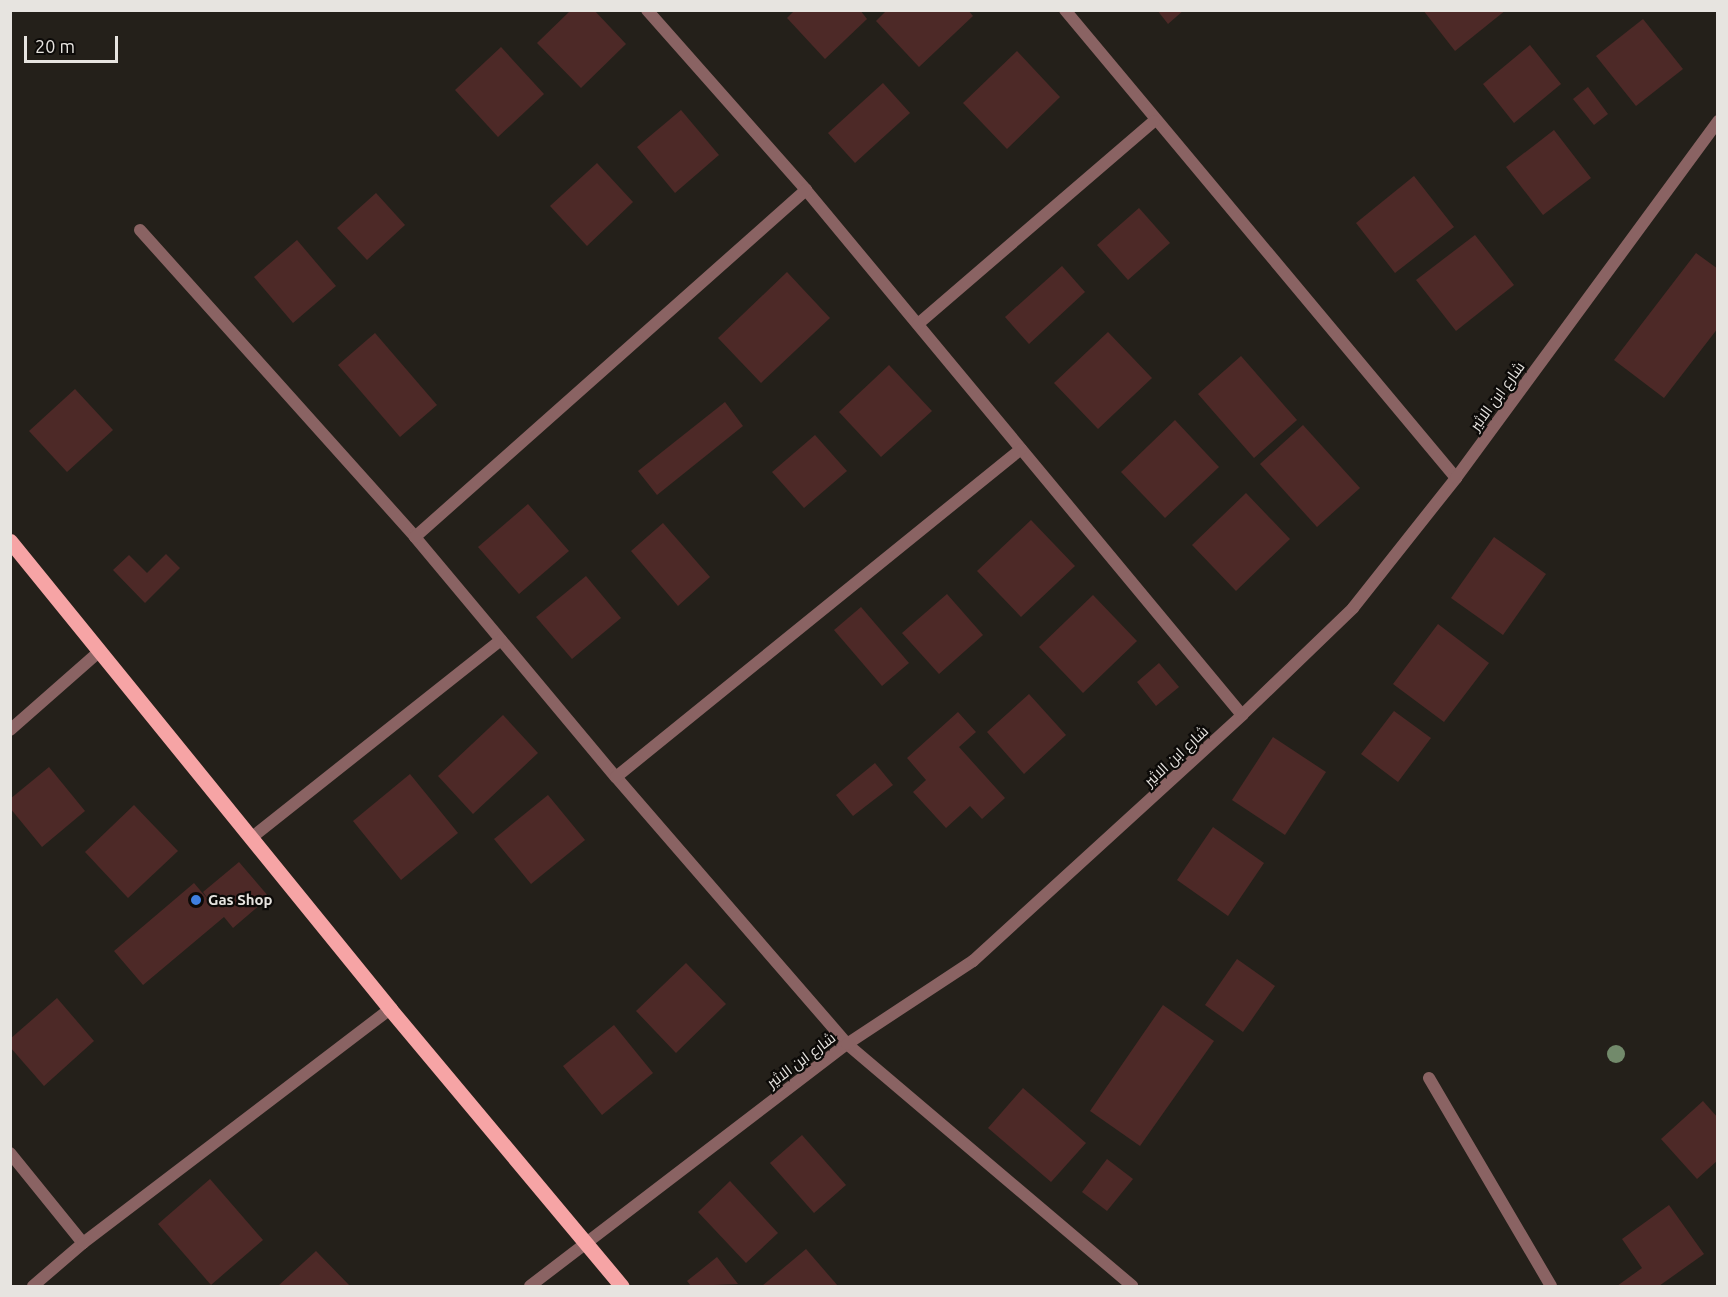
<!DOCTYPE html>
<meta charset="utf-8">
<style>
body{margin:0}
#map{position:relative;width:1728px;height:1297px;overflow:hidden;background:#24201a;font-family:Ubuntu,Cairo,sans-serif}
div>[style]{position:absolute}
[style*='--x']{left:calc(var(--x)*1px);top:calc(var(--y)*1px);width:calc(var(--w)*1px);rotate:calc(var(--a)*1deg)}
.building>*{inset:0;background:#4d2927}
.street>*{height:12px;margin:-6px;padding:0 6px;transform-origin:6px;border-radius:6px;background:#8a6363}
.primary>*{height:15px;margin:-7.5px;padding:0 7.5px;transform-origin:7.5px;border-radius:7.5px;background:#f6a4a5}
.trees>*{width:18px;height:18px;margin:-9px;border-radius:50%;background:#728a6b}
.dots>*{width:16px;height:16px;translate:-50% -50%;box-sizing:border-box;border:3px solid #0c0a08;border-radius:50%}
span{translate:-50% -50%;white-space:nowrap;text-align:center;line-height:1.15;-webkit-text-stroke:4.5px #0c0a08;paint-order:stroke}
.street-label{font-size:15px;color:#e7e4e0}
.poi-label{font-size:15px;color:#e7e4e0;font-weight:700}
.left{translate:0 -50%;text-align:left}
.frame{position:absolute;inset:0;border:12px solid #e7e4e0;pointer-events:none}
.scale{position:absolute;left:24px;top:36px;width:94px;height:27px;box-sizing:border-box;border:3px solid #e7e4e0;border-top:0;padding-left:8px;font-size:18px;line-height:21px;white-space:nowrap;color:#e7e4e0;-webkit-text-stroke:4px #0c0a08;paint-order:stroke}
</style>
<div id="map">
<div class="building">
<div style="clip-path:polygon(571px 10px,594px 10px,626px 44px,581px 88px,537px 43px)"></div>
<div style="clip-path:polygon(795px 10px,860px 10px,867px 19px,825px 59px,787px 18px)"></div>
<div style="clip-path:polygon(887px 10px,968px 10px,973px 16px,919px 67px,876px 21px)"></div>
<div style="clip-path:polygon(1157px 10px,1184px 10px,1168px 24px)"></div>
<div style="clip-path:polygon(1423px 10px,1506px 10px,1455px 51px)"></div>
<div style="clip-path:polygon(1643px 19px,1683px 69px,1636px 106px,1596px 56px)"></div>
<div style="clip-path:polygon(1530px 45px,1561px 84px,1514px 123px,1483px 84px)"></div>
<div style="clip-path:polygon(501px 47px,544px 94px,498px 137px,455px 90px)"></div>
<div style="clip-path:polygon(1017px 51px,1060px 97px,1007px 149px,963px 103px)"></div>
<div style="clip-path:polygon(883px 83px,910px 113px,855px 163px,828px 133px)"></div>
<div style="clip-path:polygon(1588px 87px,1608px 114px,1594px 125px,1573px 99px)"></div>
<div style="clip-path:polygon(681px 110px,719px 155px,675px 193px,637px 147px)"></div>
<div style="clip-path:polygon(1554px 130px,1591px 178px,1543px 215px,1506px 167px)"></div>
<div style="clip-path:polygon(597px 163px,633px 202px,587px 246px,550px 206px)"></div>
<div style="clip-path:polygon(1414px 176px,1454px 227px,1395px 273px,1356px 223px)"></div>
<div style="clip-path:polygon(376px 193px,405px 225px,367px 260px,337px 228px)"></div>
<div style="clip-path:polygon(1139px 208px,1170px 243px,1128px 280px,1097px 245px)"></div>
<div style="clip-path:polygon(1475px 235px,1514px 285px,1456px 331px,1416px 280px)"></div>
<div style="clip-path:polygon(297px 240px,336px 286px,293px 323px,254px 277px)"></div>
<div style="clip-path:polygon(1696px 253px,1718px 269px,1718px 328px,1664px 398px,1614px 360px)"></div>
<div style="clip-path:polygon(1062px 266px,1085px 292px,1029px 344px,1005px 317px)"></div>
<div style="clip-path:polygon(787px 272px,830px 318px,761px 383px,718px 338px)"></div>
<div style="clip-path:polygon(1108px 332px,1152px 378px,1098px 429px,1054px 383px)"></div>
<div style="clip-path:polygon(375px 333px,437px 405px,400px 437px,338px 365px)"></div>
<div style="clip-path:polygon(1241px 356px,1297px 420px,1254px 458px,1198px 394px)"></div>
<div style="clip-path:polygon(889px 365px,932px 411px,881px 457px,839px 412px)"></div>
<div style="clip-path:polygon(75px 389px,113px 430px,67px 472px,29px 431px)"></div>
<div style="clip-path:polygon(725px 402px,743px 426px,657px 495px,638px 471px)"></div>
<div style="clip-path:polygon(1175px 420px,1219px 467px,1165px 518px,1121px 472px)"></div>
<div style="clip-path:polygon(1303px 425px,1360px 488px,1317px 527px,1260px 464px)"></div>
<div style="clip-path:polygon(815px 435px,847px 471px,804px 508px,772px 472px)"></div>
<div style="clip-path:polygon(1246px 493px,1290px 539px,1236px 591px,1192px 545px)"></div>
<div style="clip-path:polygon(528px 504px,569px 551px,519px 594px,478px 547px)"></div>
<div style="clip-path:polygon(1031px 520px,1075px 566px,1021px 617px,977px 571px)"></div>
<div style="clip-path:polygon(663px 523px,710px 577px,678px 606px,631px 551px)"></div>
<div style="clip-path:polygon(1494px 537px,1546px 574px,1503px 635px,1451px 598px)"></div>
<div style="clip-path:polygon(166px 554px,180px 568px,145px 603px,113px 570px,129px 555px,147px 573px)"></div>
<div style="clip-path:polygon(586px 576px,621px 618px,572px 659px,536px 617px)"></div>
<div style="clip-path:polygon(947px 594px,983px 635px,939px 674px,902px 633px)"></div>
<div style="clip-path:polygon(1093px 595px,1137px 641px,1083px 693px,1039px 647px)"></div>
<div style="clip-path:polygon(861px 607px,909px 663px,882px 686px,834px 630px)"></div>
<div style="clip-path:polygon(1438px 624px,1489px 663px,1444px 722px,1393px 684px)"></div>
<div style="clip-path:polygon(1159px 663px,1179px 687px,1156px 706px,1137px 682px)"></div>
<div style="clip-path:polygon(1029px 694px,1066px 735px,1024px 774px,987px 732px)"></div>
<div style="clip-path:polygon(1394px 711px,1431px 738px,1398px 782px,1361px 754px)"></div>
<div style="clip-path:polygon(958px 712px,976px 732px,959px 747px,1005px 798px,982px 819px,970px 806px,946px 828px,913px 792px,926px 780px,907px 758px)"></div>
<div style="clip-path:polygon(503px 715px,538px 753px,473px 814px,438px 776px)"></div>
<div style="clip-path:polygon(1273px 737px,1326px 772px,1285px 835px,1232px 800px)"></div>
<div style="clip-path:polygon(875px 763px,893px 785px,853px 816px,836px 795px)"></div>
<div style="clip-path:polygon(49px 767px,85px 811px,42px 847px,10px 808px,10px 799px)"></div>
<div style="clip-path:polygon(410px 774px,458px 833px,401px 880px,353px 821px)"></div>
<div style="clip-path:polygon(548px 795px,585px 840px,531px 884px,494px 839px)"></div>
<div style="clip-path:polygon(134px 805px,178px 851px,128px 898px,85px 852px)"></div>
<div style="clip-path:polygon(1213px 827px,1264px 863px,1228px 916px,1177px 880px)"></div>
<div style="clip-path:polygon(239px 862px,269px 897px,233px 928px,224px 917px,143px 985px,114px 951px,194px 883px,211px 903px,203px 892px)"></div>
<div style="clip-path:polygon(1237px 959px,1275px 986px,1243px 1032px,1205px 1005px)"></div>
<div style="clip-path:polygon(686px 963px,726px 1004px,676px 1053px,636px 1011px)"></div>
<div style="clip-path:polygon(57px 998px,94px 1041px,44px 1086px,10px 1047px,10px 1039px)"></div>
<div style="clip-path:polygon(1163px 1005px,1214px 1041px,1140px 1146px,1090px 1111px)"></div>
<div style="clip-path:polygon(614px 1025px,653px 1073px,602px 1115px,563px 1066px)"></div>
<div style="clip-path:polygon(1023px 1088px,1086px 1143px,1051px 1182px,988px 1128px)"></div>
<div style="clip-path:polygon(1703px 1101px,1718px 1118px,1718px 1160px,1697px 1179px,1661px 1139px)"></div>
<div style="clip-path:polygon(802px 1135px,846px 1185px,814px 1213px,770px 1163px)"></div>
<div style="clip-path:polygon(1107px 1159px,1133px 1179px,1107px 1211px,1082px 1192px)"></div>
<div style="clip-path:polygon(210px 1179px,263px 1240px,211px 1285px,158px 1224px)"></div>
<div style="clip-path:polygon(730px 1181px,778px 1233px,746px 1263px,698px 1212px)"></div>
<div style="clip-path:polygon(1669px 1205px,1704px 1254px,1659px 1286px,1617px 1286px,1642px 1268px,1622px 1239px)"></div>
<div style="clip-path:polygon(806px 1249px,838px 1286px,762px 1286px)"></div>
<div style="clip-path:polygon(316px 1251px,350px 1286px,278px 1286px)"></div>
<div style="clip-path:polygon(717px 1257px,738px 1284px,691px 1286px,687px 1281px)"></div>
</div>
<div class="street">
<div style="--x:647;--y:10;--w:240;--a:48.5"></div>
<div style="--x:806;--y:190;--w:682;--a:50.29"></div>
<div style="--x:1065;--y:10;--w:610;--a:50.12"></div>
<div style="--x:140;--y:230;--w:412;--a:48.1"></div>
<div style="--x:415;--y:537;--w:313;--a:50.1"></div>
<div style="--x:616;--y:777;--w:353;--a:49.1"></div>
<div style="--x:847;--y:1044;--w:374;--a:40.3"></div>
<div style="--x:918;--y:324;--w:311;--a:-40.7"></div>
<div style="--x:415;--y:537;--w:523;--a:-41.59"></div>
<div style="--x:10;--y:730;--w:120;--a:-41.3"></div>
<div style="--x:616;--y:777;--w:521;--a:-39"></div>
<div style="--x:251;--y:838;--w:319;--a:-38.4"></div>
<div style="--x:1429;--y:1078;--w:241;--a:59.6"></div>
<div style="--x:10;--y:1153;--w:116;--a:51"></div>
<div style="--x:33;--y:1286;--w:66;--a:-40.7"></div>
<div style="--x:83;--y:1243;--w:386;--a:-37.3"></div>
<div style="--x:530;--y:1286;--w:399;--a:-37.4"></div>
<div style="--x:847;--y:1044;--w:151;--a:-33.4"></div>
<div style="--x:973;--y:961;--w:365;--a:-42.4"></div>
<div style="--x:1242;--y:715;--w:154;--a:-43.9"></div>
<div style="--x:1353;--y:608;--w:166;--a:-51.6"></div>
<div style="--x:1456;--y:478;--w:443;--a:-53.7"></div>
</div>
<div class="primary">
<div style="--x:10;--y:541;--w:603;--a:50.92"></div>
<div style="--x:390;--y:1009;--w:361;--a:50.1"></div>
</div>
<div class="trees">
<div style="left:1616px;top:1054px"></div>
</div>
<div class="dots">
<div style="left:196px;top:900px;background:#3f7fe0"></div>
</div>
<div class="street-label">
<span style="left:1497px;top:396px;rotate:-54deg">شارع ابن الاثير</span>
<span style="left:1176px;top:756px;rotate:-43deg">شارع ابن الاثير</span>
<span style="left:801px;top:1060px;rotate:-37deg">شارع ابن الاثير</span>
</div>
<div class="poi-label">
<span class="left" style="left:208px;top:900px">Gas Shop</span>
</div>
<div class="frame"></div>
<div class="scale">20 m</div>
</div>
